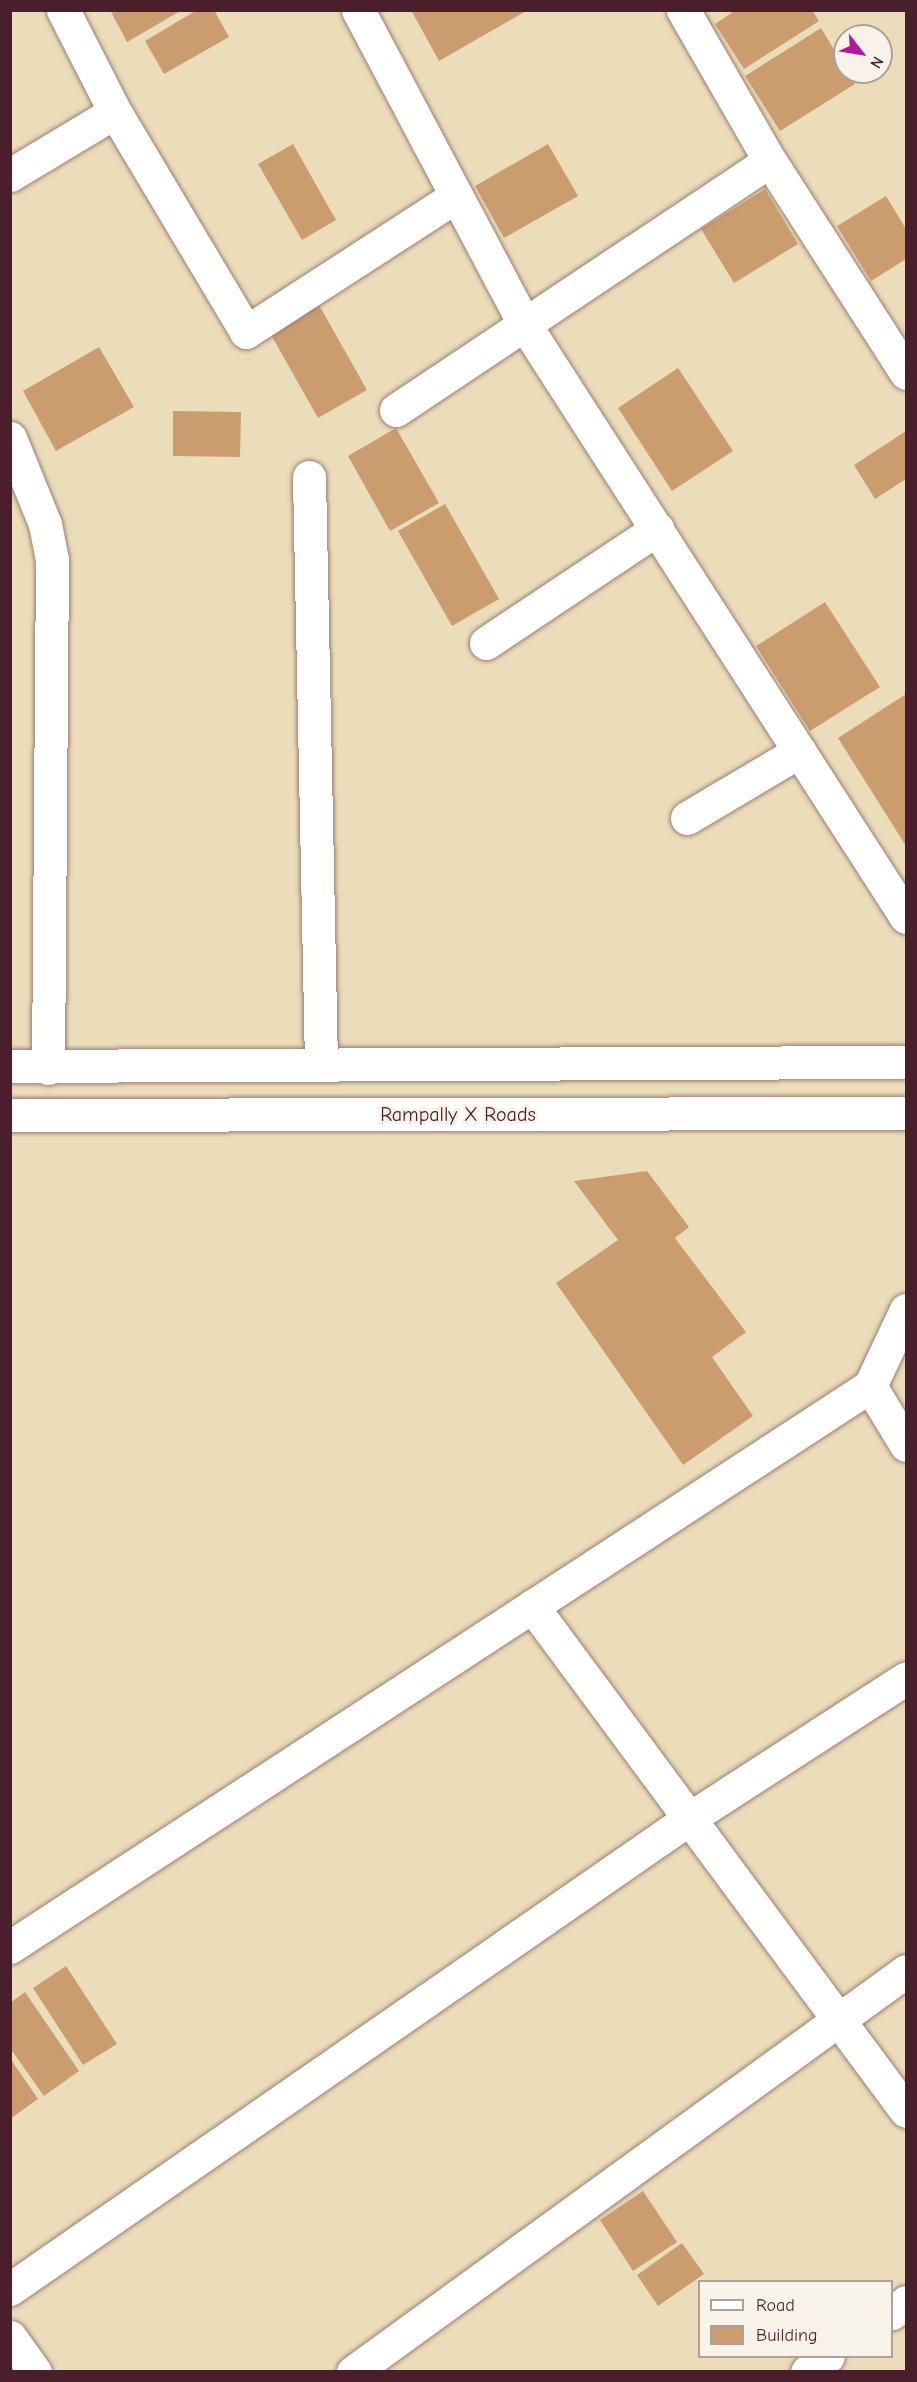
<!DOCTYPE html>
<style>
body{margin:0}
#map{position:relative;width:917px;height:2382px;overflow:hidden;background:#ecddba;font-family:"Comic Neue",sans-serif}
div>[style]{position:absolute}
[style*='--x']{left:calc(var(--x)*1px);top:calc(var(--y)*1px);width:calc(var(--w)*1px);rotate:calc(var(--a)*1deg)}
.building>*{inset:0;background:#cb9d6e}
.roads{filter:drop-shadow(0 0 2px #9b7e72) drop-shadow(0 0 2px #9b7e72)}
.minor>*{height:33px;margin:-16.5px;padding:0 16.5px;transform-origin:16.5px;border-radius:16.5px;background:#fff}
.major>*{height:33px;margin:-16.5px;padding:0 16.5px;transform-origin:16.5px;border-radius:16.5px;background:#fff}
span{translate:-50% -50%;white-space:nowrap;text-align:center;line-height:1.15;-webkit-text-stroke:6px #f7f3e8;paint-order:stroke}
.street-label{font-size:20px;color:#4a1f2b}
.frame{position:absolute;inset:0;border:12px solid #4a1f2b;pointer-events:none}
.legend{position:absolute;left:698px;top:2280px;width:195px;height:78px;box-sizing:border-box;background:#f7f3e8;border:2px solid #b29e9c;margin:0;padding:8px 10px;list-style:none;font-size:18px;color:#4a1f2b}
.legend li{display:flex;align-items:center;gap:12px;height:30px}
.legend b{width:30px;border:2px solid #b29e9c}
.north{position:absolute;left:833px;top:24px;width:60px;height:60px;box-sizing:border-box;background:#f7f3e8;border:2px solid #b29e9c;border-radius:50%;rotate:121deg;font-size:16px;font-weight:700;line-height:24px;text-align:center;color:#4a1f2b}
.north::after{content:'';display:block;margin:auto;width:21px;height:27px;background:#b5179e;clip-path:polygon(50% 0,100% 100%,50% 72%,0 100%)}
</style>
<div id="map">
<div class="building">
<div style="clip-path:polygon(110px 10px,182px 10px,127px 42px)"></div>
<div style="clip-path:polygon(197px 10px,214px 10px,229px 37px,164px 74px,145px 41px)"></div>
<div style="clip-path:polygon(411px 10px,528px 10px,439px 61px)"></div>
<div style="clip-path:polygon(736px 10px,812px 10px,819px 21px,744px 69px,715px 24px)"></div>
<div style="clip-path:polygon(821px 28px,845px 68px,845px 72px,855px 84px,780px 131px,745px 76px)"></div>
<div style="clip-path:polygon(293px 144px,336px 220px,302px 240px,258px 164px)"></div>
<div style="clip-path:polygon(548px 144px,578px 196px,504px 238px,475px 186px)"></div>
<div style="clip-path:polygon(765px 189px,798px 244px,734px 283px,701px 229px)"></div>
<div style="clip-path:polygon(886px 196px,906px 229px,906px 259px,871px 281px,837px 226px)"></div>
<div style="clip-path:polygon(319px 305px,367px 390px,318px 418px,270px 333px)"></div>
<div style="clip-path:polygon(99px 347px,134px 407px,56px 451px,23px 391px)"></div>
<div style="clip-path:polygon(678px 368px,733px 451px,672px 491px,618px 408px)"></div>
<div style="clip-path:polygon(173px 411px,241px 412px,240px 457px,173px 456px)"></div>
<div style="clip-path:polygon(396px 428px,439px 503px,390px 531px,348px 456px)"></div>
<div style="clip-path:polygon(906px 431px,906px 479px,875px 499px,854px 465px)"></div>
<div style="clip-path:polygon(445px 504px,499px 599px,452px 626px,398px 531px)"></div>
<div style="clip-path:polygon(825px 602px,880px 687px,810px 731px,756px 646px)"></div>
<div style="clip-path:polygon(906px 694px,906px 846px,838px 738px)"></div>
<div style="clip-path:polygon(647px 1171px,689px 1227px,675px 1238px,746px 1332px,712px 1357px,753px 1416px,683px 1465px,556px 1283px,618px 1240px,574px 1181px)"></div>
<div style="clip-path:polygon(66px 1966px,117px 2044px,83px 2065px,33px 1988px)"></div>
<div style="clip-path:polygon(25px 1992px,79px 2071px,44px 2096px,10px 2048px,10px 2003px)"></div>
<div style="clip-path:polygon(10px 2058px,38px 2099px,10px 2119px)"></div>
<div style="clip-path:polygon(643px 2191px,677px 2242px,633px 2271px,600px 2220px)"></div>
<div style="clip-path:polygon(682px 2243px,704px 2274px,658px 2306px,637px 2275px)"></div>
</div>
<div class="roads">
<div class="minor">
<div style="--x:63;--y:10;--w:114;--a:63"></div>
<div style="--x:115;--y:112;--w:256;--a:59.2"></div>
<div style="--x:246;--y:332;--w:250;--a:-32.9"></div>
<div style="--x:358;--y:10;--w:357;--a:62.1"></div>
<div style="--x:525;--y:325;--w:704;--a:57.24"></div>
<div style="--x:683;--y:10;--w:174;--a:60.1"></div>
<div style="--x:770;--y:161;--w:252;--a:57.3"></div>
<div style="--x:10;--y:175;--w:122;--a:-31"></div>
<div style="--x:396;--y:410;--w:449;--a:-33.7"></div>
<div style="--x:10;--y:438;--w:93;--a:67.9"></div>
<div style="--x:45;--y:524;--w:36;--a:79"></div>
<div style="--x:52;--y:559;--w:509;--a:90.45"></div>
<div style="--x:309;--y:477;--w:588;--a:88.83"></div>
<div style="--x:486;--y:643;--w:206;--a:-33.7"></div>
<div style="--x:687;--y:818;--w:131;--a:-30.7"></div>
<div style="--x:870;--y:1386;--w:69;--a:58.6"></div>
<div style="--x:532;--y:1606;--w:628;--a:53.48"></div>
<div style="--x:10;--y:1947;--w:1027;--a:-33.12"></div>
<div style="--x:870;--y:1386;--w:84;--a:-64.7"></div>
<div style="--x:10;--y:2289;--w:827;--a:-34.71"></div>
<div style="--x:690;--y:1818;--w:257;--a:-32.9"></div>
<div style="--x:892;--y:2313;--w:18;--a:-38"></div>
<div style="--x:10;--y:2337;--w:43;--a:54.5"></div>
<div style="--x:353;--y:2372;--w:683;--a:-35.95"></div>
<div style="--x:807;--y:2372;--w:26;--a:-37"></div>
</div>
<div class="major">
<div style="--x:10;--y:1066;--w:896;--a:-0.26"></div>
<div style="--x:10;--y:1115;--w:896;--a:-0.13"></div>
</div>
</div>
<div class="street-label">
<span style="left:458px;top:1114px">Rampally X Roads</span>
</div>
<div class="frame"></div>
<ul class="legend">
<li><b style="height:8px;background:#fff"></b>Road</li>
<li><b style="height:16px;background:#cb9d6e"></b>Building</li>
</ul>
<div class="north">N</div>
</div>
